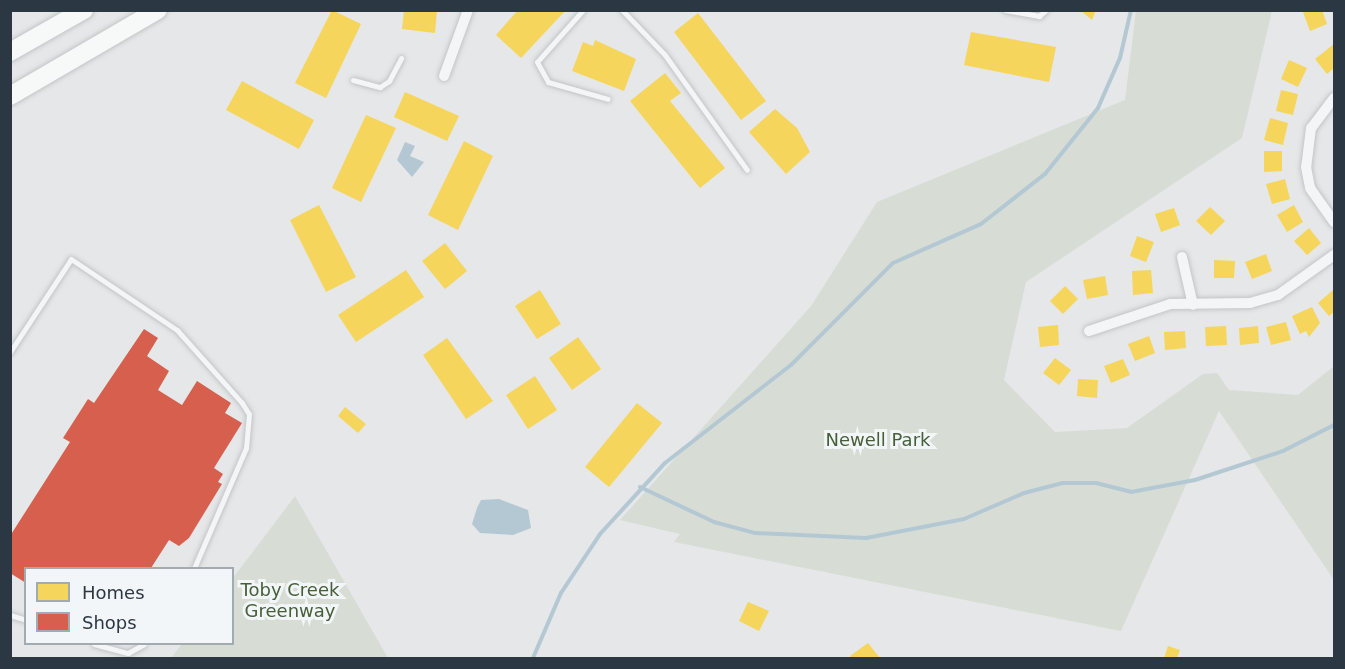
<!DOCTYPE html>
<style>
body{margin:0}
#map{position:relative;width:1345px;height:669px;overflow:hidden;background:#e5e7e9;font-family:"DejaVu Sans",sans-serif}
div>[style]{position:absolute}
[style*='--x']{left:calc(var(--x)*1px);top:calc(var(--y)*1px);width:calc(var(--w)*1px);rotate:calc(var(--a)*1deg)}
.green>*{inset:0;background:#d7ddd5}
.water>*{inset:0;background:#b4c8d4}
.homes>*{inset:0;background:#f6d55c}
.shops>*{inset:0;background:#d6604d}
.stream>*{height:4px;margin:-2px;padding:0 2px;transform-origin:2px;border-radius:2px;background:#b4c8d4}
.roads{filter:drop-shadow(0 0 2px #c3c5c7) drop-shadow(0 0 2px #c3c5c7)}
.service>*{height:5px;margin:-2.5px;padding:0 2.5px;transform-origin:2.5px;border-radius:2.5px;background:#f4f5f6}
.minor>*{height:10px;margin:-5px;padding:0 5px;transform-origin:5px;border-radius:5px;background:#f4f5f6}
.primary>*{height:18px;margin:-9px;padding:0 9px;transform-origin:9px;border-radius:9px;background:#f7f8f8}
span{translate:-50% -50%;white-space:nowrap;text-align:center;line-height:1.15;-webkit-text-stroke:6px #f3f6f8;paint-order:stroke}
.park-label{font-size:18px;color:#465f38}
.frame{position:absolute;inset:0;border:12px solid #2b3844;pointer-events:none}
.legend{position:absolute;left:24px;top:567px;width:210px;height:78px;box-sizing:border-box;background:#f3f6f8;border:2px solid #a3aab0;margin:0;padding:8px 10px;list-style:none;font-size:18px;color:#2b3844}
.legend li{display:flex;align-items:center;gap:12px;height:30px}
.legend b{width:30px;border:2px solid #a3aab0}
</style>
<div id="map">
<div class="green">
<div style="clip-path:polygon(1136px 11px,1272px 11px,1242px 138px,1026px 282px,1004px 380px,1055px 432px,1127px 428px,1203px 374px,1217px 373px,1229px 390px,1298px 395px,1334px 366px,1334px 580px,1219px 411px,1121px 631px,674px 542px,680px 534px,620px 520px,811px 306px,877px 202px,1125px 100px)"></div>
<div style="clip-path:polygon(295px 496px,388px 658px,171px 658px,182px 644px,232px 644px,233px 578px)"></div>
</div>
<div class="water">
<div style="clip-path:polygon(405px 142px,415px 146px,410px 156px,424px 162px,412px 177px,397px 160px)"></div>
<div style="clip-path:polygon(499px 499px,528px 510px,531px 528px,513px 535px,480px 533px,472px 524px,477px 508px,481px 500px)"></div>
</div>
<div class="homes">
<div style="clip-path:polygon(332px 10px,361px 24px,326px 98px,295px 83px)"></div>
<div style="clip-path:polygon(404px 10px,437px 10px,435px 33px,402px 29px)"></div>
<div style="clip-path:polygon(518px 10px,566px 10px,521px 58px,496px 35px)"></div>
<div style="clip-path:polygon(1080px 10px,1096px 10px,1092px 20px)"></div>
<div style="clip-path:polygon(1322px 10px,1327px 24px,1310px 31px,1303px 12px)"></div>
<div style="clip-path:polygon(698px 13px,766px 101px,741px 120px,674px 32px)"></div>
<div style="clip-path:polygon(971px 32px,1056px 47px,1049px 82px,964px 65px)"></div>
<div style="clip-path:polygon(595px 40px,636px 59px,624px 91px,572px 71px,583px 42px,593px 46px)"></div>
<div style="clip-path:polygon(1334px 44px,1334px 68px,1327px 74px,1315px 59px)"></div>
<div style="clip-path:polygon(1289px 60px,1307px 68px,1298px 87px,1281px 79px)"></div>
<div style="clip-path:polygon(665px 73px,681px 93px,670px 101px,725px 168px,700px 188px,630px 101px)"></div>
<div style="clip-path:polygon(242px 81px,314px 120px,299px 149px,226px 110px)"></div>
<div style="clip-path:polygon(1281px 90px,1298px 94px,1293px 115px,1276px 111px)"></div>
<div style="clip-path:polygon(405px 92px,459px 116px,447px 141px,394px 117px)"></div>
<div style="clip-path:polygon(775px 109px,797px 128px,810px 152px,786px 174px,749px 132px)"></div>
<div style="clip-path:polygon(366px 115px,396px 128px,361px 202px,332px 188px)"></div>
<div style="clip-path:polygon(1270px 118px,1288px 123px,1283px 145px,1264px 140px)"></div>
<div style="clip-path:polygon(464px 141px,493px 156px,458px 230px,428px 215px)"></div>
<div style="clip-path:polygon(1264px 151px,1282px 151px,1282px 171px,1264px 172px)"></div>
<div style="clip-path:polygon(1285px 179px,1290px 199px,1272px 204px,1266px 184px)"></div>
<div style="clip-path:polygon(319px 205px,356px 277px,326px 292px,290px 220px)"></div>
<div style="clip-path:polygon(1294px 205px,1303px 222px,1287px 232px,1277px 215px)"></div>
<div style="clip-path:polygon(1210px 207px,1225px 221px,1211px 235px,1196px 221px)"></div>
<div style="clip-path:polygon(1174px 208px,1180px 225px,1161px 232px,1155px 214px)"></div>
<div style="clip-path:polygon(1309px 228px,1321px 243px,1307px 255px,1294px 241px)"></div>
<div style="clip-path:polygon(1137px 236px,1154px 242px,1146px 262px,1130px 256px)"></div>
<div style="clip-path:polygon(445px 243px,467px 271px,445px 289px,422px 261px)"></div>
<div style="clip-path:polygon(1266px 254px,1272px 271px,1252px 279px,1245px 262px)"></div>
<div style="clip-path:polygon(1214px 260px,1235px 261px,1234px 278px,1214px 278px)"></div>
<div style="clip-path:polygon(406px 270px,424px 297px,356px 342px,338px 315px)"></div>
<div style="clip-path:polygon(1151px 270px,1153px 293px,1133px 295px,1132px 271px)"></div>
<div style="clip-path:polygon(1105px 276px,1108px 295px,1087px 299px,1083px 280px)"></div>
<div style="clip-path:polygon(1065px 286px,1078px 299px,1063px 314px,1050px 301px)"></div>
<div style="clip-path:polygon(540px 290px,561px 324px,537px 339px,515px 306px)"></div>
<div style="clip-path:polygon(1333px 290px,1334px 312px,1329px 316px,1318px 303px)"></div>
<div style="clip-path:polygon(1312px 307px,1320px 323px,1309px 337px,1306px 331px,1300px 334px,1292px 316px)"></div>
<div style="clip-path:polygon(1286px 322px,1291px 340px,1271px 345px,1266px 327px)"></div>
<div style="clip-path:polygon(1058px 325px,1059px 345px,1040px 347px,1038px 327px)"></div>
<div style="clip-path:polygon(1226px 326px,1227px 345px,1206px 346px,1205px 327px)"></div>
<div style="clip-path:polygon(1258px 326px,1259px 343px,1240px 345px,1239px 328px)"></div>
<div style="clip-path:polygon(1185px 331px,1186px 348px,1165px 350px,1164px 332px)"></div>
<div style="clip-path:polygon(1149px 336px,1155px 353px,1135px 361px,1128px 344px)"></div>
<div style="clip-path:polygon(578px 337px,601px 369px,572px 390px,549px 358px)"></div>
<div style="clip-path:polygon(447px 338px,493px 401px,466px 419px,423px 355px)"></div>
<div style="clip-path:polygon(1055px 358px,1071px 370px,1059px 385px,1043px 373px)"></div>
<div style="clip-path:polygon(1123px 359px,1130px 375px,1111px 383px,1104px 366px)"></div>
<div style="clip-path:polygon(535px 376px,557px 410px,528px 429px,506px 395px)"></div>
<div style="clip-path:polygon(1078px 379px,1098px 380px,1097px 398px,1077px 396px)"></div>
<div style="clip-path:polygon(637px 403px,662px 423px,609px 487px,585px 467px)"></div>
<div style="clip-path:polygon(345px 407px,366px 424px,358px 433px,338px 416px)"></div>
<div style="clip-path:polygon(748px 602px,769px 611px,759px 631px,739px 621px)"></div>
<div style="clip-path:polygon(868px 643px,880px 658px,852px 658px,850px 656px)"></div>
<div style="clip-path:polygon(1168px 646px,1180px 650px,1177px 658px,1164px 658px)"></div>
</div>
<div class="shops">
<div style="clip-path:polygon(144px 329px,158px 338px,147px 356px,169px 371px,158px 390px,182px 405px,197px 381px,231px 403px,225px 413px,242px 423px,214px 468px,223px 474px,218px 482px,222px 484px,189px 538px,179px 546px,169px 540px,151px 568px,26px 568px,26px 583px,10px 573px,10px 536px,70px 442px,63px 438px,88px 399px,94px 403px)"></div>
</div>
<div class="stream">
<div style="--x:640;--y:487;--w:82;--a:25.3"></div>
<div style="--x:714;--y:522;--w:42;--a:15"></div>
<div style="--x:755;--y:533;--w:111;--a:2.6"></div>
<div style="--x:866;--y:538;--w:100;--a:-11"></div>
<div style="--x:964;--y:519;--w:65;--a:-23.4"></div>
<div style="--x:1024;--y:493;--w:40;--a:-14.4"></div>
<div style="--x:1063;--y:483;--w:33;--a:0"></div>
<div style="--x:1096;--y:483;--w:36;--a:14"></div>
<div style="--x:1131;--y:492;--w:65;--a:-10.6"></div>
<div style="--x:1195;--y:480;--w:93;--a:-18.2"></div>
<div style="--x:1283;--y:451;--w:57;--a:-27"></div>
<div style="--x:533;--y:658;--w:71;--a:-66.7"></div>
<div style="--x:561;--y:593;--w:71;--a:-56.5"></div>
<div style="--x:600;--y:534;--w:96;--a:-47.5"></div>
<div style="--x:665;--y:463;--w:160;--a:-37.9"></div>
<div style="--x:791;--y:365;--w:144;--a:-45"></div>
<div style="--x:893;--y:263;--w:96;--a:-23.9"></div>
<div style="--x:981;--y:224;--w:81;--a:-38"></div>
<div style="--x:1045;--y:174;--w:85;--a:-51.2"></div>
<div style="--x:1098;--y:108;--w:55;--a:-66.3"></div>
<div style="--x:1120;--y:58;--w:49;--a:-77.1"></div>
</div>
<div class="roads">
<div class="service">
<div style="--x:583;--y:10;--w:69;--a:131.5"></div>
<div style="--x:537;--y:62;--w:23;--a:61"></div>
<div style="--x:548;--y:82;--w:62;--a:15.8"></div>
<div style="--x:622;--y:10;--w:62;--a:46.3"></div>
<div style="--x:665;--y:55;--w:141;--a:54.5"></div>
<div style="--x:1005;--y:10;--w:35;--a:10"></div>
<div style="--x:1039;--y:16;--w:9;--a:-41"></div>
<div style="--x:353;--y:80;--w:28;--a:15"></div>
<div style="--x:380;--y:87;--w:11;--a:-34"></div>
<div style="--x:389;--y:81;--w:26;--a:-62"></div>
<div style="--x:10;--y:352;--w:111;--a:-56.7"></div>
<div style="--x:71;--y:259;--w:128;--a:33.8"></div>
<div style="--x:177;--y:330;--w:98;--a:48.3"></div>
<div style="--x:242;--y:403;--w:13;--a:58"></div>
<div style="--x:249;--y:414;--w:34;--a:95"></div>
<div style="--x:246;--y:448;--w:131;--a:113.4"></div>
<div style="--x:10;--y:615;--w:17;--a:17"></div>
<div style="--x:94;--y:644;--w:35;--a:15"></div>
<div style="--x:128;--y:653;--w:18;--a:-29"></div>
</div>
<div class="minor">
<div style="--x:444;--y:76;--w:70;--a:-70"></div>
<div style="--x:1334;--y:98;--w:38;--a:127"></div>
<div style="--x:1311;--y:128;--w:39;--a:97"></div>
<div style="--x:1306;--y:167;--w:21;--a:79"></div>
<div style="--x:1310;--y:188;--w:42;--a:54.8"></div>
<div style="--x:1182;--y:257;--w:49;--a:77.1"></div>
<div style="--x:1089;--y:331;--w:85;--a:-18.4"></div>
<div style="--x:1170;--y:304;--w:80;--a:-0.7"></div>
<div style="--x:1250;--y:303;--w:29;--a:-16"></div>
<div style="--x:1278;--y:295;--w:69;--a:-35.5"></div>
</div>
<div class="primary">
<div style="--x:10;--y:52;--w:85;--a:-29.6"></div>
<div style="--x:10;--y:96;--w:171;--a:-30.2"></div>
</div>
</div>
<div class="park-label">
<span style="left:878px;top:440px">Newell Park</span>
<span style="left:290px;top:601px">Toby Creek<br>Greenway</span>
</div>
<div class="frame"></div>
<ul class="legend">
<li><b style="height:16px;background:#f6d55c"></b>Homes</li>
<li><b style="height:16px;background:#d6604d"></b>Shops</li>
</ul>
</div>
